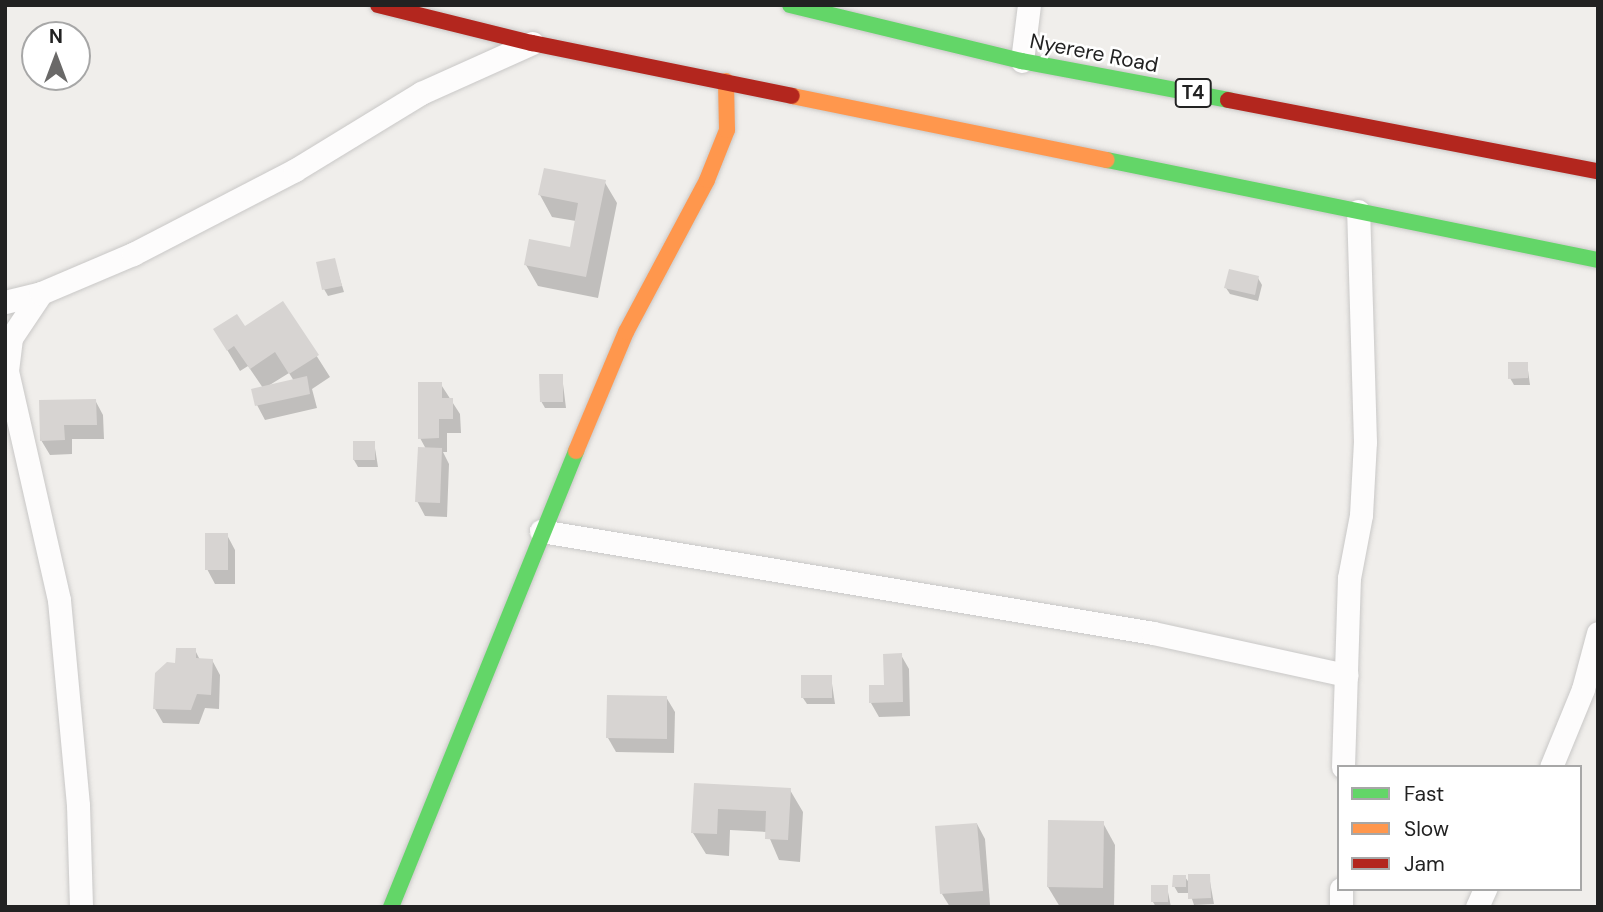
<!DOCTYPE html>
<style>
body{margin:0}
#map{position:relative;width:1603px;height:912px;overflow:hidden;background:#f0eeeb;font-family:"DM Sans",sans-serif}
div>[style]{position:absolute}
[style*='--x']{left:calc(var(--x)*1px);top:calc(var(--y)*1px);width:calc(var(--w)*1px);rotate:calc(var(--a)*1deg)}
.shadow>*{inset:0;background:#0003}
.building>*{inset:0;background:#d7d4d2}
.roads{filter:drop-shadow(0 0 2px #c9c8c7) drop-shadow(0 0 2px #c9c8c7)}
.street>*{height:23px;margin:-11.5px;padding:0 11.5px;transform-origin:11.5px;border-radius:11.5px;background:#fdfcfc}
.fast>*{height:16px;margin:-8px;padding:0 8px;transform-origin:8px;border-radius:8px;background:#63d668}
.slow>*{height:16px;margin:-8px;padding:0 8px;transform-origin:8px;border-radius:8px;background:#ff974d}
.jam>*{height:16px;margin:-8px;padding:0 8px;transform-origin:8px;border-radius:8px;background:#b3261e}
span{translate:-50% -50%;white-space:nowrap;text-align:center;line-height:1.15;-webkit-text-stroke:5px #fff;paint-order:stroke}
.shield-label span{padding:2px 5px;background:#fff;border:2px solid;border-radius:5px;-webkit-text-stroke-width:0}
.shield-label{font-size:19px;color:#222;font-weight:700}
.street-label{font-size:21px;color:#222}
.frame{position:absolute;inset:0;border:7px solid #222;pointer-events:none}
.legend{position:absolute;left:1337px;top:765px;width:245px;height:126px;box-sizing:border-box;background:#fff;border:2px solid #a7a7a7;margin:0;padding:9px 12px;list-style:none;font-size:21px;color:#222}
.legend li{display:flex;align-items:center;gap:14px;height:35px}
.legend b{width:35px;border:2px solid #a7a7a7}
.north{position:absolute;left:21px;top:21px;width:70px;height:70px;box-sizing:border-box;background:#fff;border:2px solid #a7a7a7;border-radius:50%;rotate:0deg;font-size:19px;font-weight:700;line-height:28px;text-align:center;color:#222}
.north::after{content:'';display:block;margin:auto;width:24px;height:32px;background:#6a6968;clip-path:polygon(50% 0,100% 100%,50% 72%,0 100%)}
</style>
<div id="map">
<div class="shadow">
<div style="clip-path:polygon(604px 181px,617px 203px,598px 298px,538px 286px,526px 265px,571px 250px,576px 221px,552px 217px,540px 195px)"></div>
<div style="clip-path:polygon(334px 260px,344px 292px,328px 296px,324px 289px)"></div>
<div style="clip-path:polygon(1258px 278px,1262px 285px,1258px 301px,1230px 294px,1226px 288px)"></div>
<div style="clip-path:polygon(evenodd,283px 303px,330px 377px,312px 389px,317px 408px,265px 420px,257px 405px,263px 388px,248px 366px,240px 371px,215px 330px,244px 329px,283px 303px,289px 373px,294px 381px,268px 386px,289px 373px)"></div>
<div style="clip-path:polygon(1527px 363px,1530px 385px,1514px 385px,1510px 378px)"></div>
<div style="clip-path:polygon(562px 376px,566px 408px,545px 408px,541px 401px)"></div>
<div style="clip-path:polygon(440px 383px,460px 414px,461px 433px,447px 433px,447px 452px,443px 452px,449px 464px,447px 517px,425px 516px,417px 501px,426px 449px,420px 438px)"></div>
<div style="clip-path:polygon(95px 400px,103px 415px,104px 439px,72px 439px,72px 454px,50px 455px,41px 440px)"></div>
<div style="clip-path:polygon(374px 442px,378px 467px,358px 467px,354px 460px)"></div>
<div style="clip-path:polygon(227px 535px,235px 550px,235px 584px,215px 584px,207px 569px)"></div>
<div style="clip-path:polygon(195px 650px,200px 660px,212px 660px,220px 675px,219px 709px,205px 708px,199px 724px,163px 723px,155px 709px,177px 665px)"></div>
<div style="clip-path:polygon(901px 655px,909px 669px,910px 716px,879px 717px,871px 703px,886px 687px)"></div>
<div style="clip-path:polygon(831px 677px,835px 704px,807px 704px,803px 698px)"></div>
<div style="clip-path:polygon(666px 697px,675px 712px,674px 753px,616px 752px,608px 738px)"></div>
<div style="clip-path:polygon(696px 785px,790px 790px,803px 812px,800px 862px,779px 860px,767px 832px,730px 830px,729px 856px,706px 854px,693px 833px)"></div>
<div style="clip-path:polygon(1103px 823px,1115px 845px,1114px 907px,1060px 907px,1048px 887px)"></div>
<div style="clip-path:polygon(977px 824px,985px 839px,990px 905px,950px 907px,942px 894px)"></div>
<div style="clip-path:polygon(1209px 876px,1214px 904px,1194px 905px,1190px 893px,1178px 893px,1174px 886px,1185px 877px,1190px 884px)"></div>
<div style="clip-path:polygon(1167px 887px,1171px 907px,1156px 907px,1153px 902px)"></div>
</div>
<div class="building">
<div style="clip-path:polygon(544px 168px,606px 180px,586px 277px,524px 265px,529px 239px,570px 247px,578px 203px,538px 195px)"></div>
<div style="clip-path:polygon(335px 258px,342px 286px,322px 290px,316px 262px)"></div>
<div style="clip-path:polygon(1229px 269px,1259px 276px,1255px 295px,1224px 288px)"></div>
<div style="clip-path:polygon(283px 301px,319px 355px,289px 374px,275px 352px,250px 369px,234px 346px,227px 351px,213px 329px,237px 314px,245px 326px)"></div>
<div style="clip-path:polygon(1508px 362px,1528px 362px,1528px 378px,1508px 379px)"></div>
<div style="clip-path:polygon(539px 374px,563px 374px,563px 402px,540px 402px)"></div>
<div style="clip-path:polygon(307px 376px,310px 394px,255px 406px,251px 389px)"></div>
<div style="clip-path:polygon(418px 382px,442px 382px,442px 398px,453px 398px,453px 419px,439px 419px,439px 438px,418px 439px)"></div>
<div style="clip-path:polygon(96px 399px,97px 425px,64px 425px,65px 440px,40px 441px,39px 400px)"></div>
<div style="clip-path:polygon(353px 441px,375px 441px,375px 460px,353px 460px)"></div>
<div style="clip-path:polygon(418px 447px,442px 448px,440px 503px,415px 502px)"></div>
<div style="clip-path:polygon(205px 533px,228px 533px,228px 570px,205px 570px)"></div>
<div style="clip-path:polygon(176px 648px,196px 648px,196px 658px,213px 659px,211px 695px,197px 694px,191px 710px,153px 709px,155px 673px,167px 662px,175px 663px)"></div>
<div style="clip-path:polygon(902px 653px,903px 702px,869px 703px,869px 685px,884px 685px,883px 654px)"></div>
<div style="clip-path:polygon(801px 675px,832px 675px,832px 698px,801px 698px)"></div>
<div style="clip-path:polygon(607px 695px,667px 696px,667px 739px,606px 738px)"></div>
<div style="clip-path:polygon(694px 783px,791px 788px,788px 840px,765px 839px,766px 811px,718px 809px,717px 834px,691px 833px)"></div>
<div style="clip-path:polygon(1048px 820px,1104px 821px,1103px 888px,1047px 887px)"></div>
<div style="clip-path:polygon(977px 823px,983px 891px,940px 894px,935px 826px)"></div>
<div style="clip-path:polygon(1188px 874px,1210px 874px,1211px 898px,1188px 899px)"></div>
<div style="clip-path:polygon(1173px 875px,1186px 875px,1186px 887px,1172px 887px)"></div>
<div style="clip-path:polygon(1151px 885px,1168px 885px,1168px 902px,1151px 902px)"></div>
</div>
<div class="roads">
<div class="street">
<div style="--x:1022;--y:61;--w:56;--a:-82.9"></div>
<div style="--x:41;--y:293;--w:54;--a:123.7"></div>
<div style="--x:11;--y:338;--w:33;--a:97"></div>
<div style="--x:7;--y:371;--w:235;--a:77.2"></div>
<div style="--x:59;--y:600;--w:206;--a:84.7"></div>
<div style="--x:78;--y:805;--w:102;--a:88.3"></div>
<div style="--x:5;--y:302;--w:37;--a:-14"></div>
<div style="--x:41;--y:293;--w:100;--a:-23"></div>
<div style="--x:133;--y:254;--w:182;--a:-27.4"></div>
<div style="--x:295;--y:170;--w:148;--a:-31.4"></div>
<div style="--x:421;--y:93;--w:122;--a:-24.2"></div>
<div style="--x:541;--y:531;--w:620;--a:9.46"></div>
<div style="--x:1153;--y:633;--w:198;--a:12.3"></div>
<div style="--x:1343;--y:767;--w:189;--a:-88.2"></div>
<div style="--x:1349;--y:578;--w:64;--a:-79.2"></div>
<div style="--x:1361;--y:515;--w:73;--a:-86.9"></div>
<div style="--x:1365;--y:442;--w:231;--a:-91.7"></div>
<div style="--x:1551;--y:767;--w:84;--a:-67.7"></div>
<div style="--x:1583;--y:689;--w:58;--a:-75"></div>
<div style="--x:1341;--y:907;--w:18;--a:-90"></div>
<div style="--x:1477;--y:907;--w:20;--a:-66"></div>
</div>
<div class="fast">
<div style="--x:790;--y:5;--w:239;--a:13.6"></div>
<div style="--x:1022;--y:61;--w:210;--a:10.7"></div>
<div style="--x:1107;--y:160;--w:501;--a:11.51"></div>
<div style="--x:391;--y:907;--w:492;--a:-67.9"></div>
</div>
<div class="slow">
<div style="--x:792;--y:96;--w:321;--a:11.5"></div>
<div style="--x:576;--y:451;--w:129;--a:-67.2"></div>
<div style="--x:626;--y:332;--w:172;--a:-61.9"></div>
<div style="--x:707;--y:180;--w:54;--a:-68.2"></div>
<div style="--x:727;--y:130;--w:49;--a:-91.2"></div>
</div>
<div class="jam">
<div style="--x:378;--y:5;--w:159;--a:13.9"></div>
<div style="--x:532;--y:43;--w:265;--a:11.5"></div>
<div style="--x:1228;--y:100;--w:377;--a:10.9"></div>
</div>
</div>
<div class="shield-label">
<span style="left:1193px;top:93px">T4</span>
</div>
<div class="street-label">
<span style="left:1094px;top:53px;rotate:11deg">Nyerere Road</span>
</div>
<div class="frame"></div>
<ul class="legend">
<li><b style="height:9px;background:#63d668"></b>Fast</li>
<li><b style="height:9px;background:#ff974d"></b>Slow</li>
<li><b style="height:9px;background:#b3261e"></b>Jam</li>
</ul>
<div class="north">N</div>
</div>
